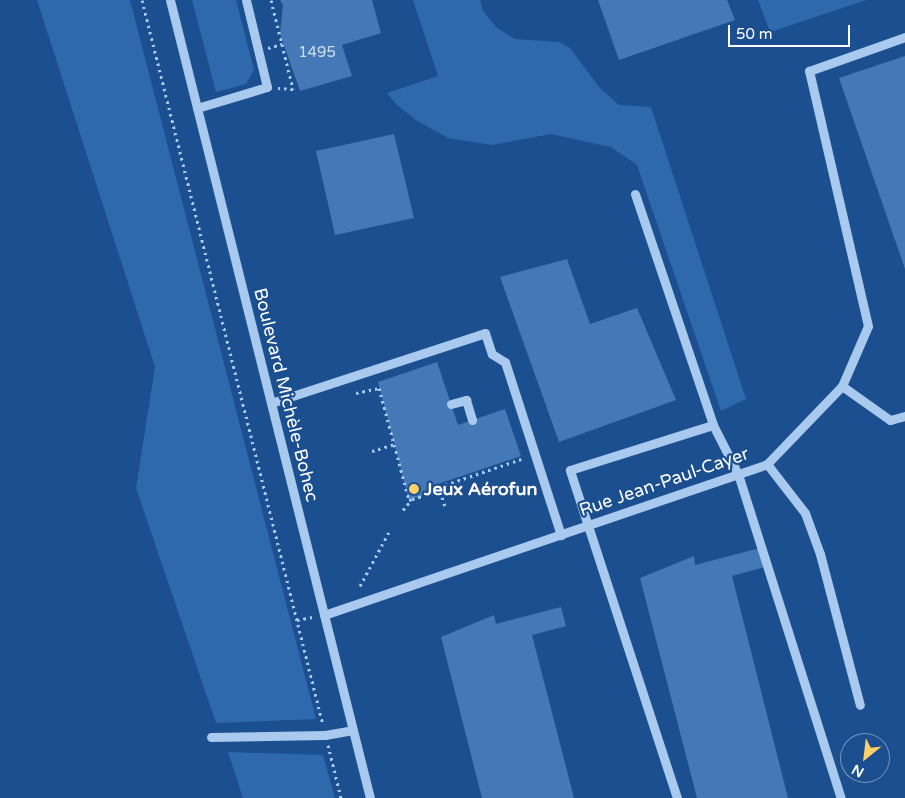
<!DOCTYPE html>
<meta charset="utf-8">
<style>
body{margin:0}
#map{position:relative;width:905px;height:798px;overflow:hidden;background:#1b4f8f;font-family:"Varela Round",sans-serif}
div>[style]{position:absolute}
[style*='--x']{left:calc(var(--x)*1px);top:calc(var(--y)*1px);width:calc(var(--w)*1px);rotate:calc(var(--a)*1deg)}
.green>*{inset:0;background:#2e69ad}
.building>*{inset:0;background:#4478b7}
.path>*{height:3px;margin-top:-1.5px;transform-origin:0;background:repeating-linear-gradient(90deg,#a9c9ee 0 2.5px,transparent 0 6.5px)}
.minor>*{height:9px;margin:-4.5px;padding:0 4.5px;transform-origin:4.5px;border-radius:4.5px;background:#a9c9ee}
.dots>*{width:14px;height:14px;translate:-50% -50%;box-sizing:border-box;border:2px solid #1b4f8f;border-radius:50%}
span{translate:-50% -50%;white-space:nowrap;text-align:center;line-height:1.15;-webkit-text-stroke:4.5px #1b4f8f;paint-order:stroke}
.number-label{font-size:15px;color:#d0dded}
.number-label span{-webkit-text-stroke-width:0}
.street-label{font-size:18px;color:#fff}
.poi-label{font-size:18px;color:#fff;font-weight:700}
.left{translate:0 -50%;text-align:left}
.north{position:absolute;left:840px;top:733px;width:50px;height:50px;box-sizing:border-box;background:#1b4f8f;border:1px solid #7695bc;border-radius:50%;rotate:209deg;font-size:14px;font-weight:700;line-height:20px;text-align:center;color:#fff}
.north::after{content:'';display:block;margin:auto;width:18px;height:22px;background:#ffd166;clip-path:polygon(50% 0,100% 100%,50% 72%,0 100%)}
.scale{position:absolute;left:728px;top:25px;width:122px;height:22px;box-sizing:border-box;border:2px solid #fff;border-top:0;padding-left:6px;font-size:15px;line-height:18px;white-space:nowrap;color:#fff;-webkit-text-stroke:4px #1b4f8f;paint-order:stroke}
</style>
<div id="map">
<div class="green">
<div style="clip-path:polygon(37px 0,130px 0,316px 719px,216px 723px,136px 488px,155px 367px)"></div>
<div style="clip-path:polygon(192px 0,236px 0,254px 70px,246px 84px,216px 92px)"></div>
<div style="clip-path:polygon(413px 0,480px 0,483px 11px,497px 28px,515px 39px,559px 42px,570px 48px,599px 87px,619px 105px,651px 107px,746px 399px,721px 411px,637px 165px,611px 147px,551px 134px,492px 145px,448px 138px,416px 120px,397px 105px,387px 93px,438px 76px)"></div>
<div style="clip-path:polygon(758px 0,866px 0,770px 32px)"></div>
<div style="clip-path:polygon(228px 752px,323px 755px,335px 798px,243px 798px)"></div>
</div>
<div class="building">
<div style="clip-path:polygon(280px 0,372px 0,381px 33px,342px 45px,352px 76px,300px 91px,280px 34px,283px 5px)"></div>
<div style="clip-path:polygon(598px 0,727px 0,735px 20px,619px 60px)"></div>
<div style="clip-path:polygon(905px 56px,905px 269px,839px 78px)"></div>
<div style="clip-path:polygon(394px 134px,414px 218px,335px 235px,316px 151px)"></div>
<div style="clip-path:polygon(567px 259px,590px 324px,637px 308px,676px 400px,559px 442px,500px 277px)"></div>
<div style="clip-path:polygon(437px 362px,458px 425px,505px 409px,521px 456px,438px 484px,440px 491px,409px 500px,378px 382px)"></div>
<div style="clip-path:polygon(760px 548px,765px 567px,732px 576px,788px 798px,697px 798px,640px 578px,694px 556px,695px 565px)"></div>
<div style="clip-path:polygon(561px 607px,566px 626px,532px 635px,574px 798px,482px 798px,441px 637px,494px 615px,496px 624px)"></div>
</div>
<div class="path">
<div style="--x:142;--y:0;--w:747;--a:75.98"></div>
<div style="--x:271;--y:0;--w:92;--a:76.1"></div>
<div style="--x:293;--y:89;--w:15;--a:-176"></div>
<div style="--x:268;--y:48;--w:15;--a:-16"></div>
<div style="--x:356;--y:393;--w:24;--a:-12"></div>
<div style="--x:379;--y:388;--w:116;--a:75"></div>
<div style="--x:409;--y:500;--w:3;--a:-18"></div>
<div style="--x:372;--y:451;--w:24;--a:-17"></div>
<div style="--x:440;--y:491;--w:19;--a:72"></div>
<div style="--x:403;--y:510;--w:14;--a:-51"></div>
<div style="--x:412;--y:499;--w:29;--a:-16"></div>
<div style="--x:440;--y:491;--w:4;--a:-104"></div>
<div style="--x:439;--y:487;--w:90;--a:-18.8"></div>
<div style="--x:360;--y:586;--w:61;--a:-61.8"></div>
<div style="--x:297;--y:620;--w:16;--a:-11"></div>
<div style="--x:328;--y:745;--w:55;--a:76.2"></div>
</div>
<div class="minor">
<div style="--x:170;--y:0;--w:823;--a:75.93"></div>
<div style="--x:197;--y:108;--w:73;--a:-16.7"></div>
<div style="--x:267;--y:87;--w:89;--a:-103.6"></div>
<div style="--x:635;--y:194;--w:244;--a:71.3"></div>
<div style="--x:713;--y:425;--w:55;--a:63"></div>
<div style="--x:738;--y:474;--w:340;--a:72.4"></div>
<div style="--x:842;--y:386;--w:59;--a:35.3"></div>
<div style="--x:890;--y:420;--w:16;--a:-15"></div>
<div style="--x:271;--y:403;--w:225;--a:-18.1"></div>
<div style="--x:485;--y:333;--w:22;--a:72"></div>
<div style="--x:492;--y:354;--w:15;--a:32"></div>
<div style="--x:505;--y:362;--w:182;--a:72.1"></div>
<div style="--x:451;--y:404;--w:16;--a:-15"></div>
<div style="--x:466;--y:400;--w:21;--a:73"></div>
<div style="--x:767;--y:464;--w:62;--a:52.2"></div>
<div style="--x:805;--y:513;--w:44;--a:69.9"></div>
<div style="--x:820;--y:554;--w:156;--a:75.2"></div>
<div style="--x:324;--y:615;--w:468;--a:-18.8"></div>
<div style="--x:767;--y:464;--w:108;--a:-46.1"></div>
<div style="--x:842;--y:386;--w:65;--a:-66.6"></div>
<div style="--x:868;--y:326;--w:262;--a:-103"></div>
<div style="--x:809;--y:71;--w:102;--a:-19.5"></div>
<div style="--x:211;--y:737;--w:114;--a:-1"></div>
<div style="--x:325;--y:735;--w:28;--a:-10"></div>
<div style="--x:677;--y:798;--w:345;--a:-108.1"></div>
<div style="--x:570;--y:470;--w:150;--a:-17.5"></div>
</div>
<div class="dots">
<div style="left:414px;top:489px;background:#ffd166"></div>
</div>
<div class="number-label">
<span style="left:317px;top:53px">1495</span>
</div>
<div class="street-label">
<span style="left:286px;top:395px;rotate:76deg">Boulevard Michèle-Bohec</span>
<span style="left:664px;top:482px;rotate:-19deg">Rue Jean-Paul-Cayer</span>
</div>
<div class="poi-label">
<span class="left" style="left:424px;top:489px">Jeux Aérofun</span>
</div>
<div class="north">N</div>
<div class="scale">50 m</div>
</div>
